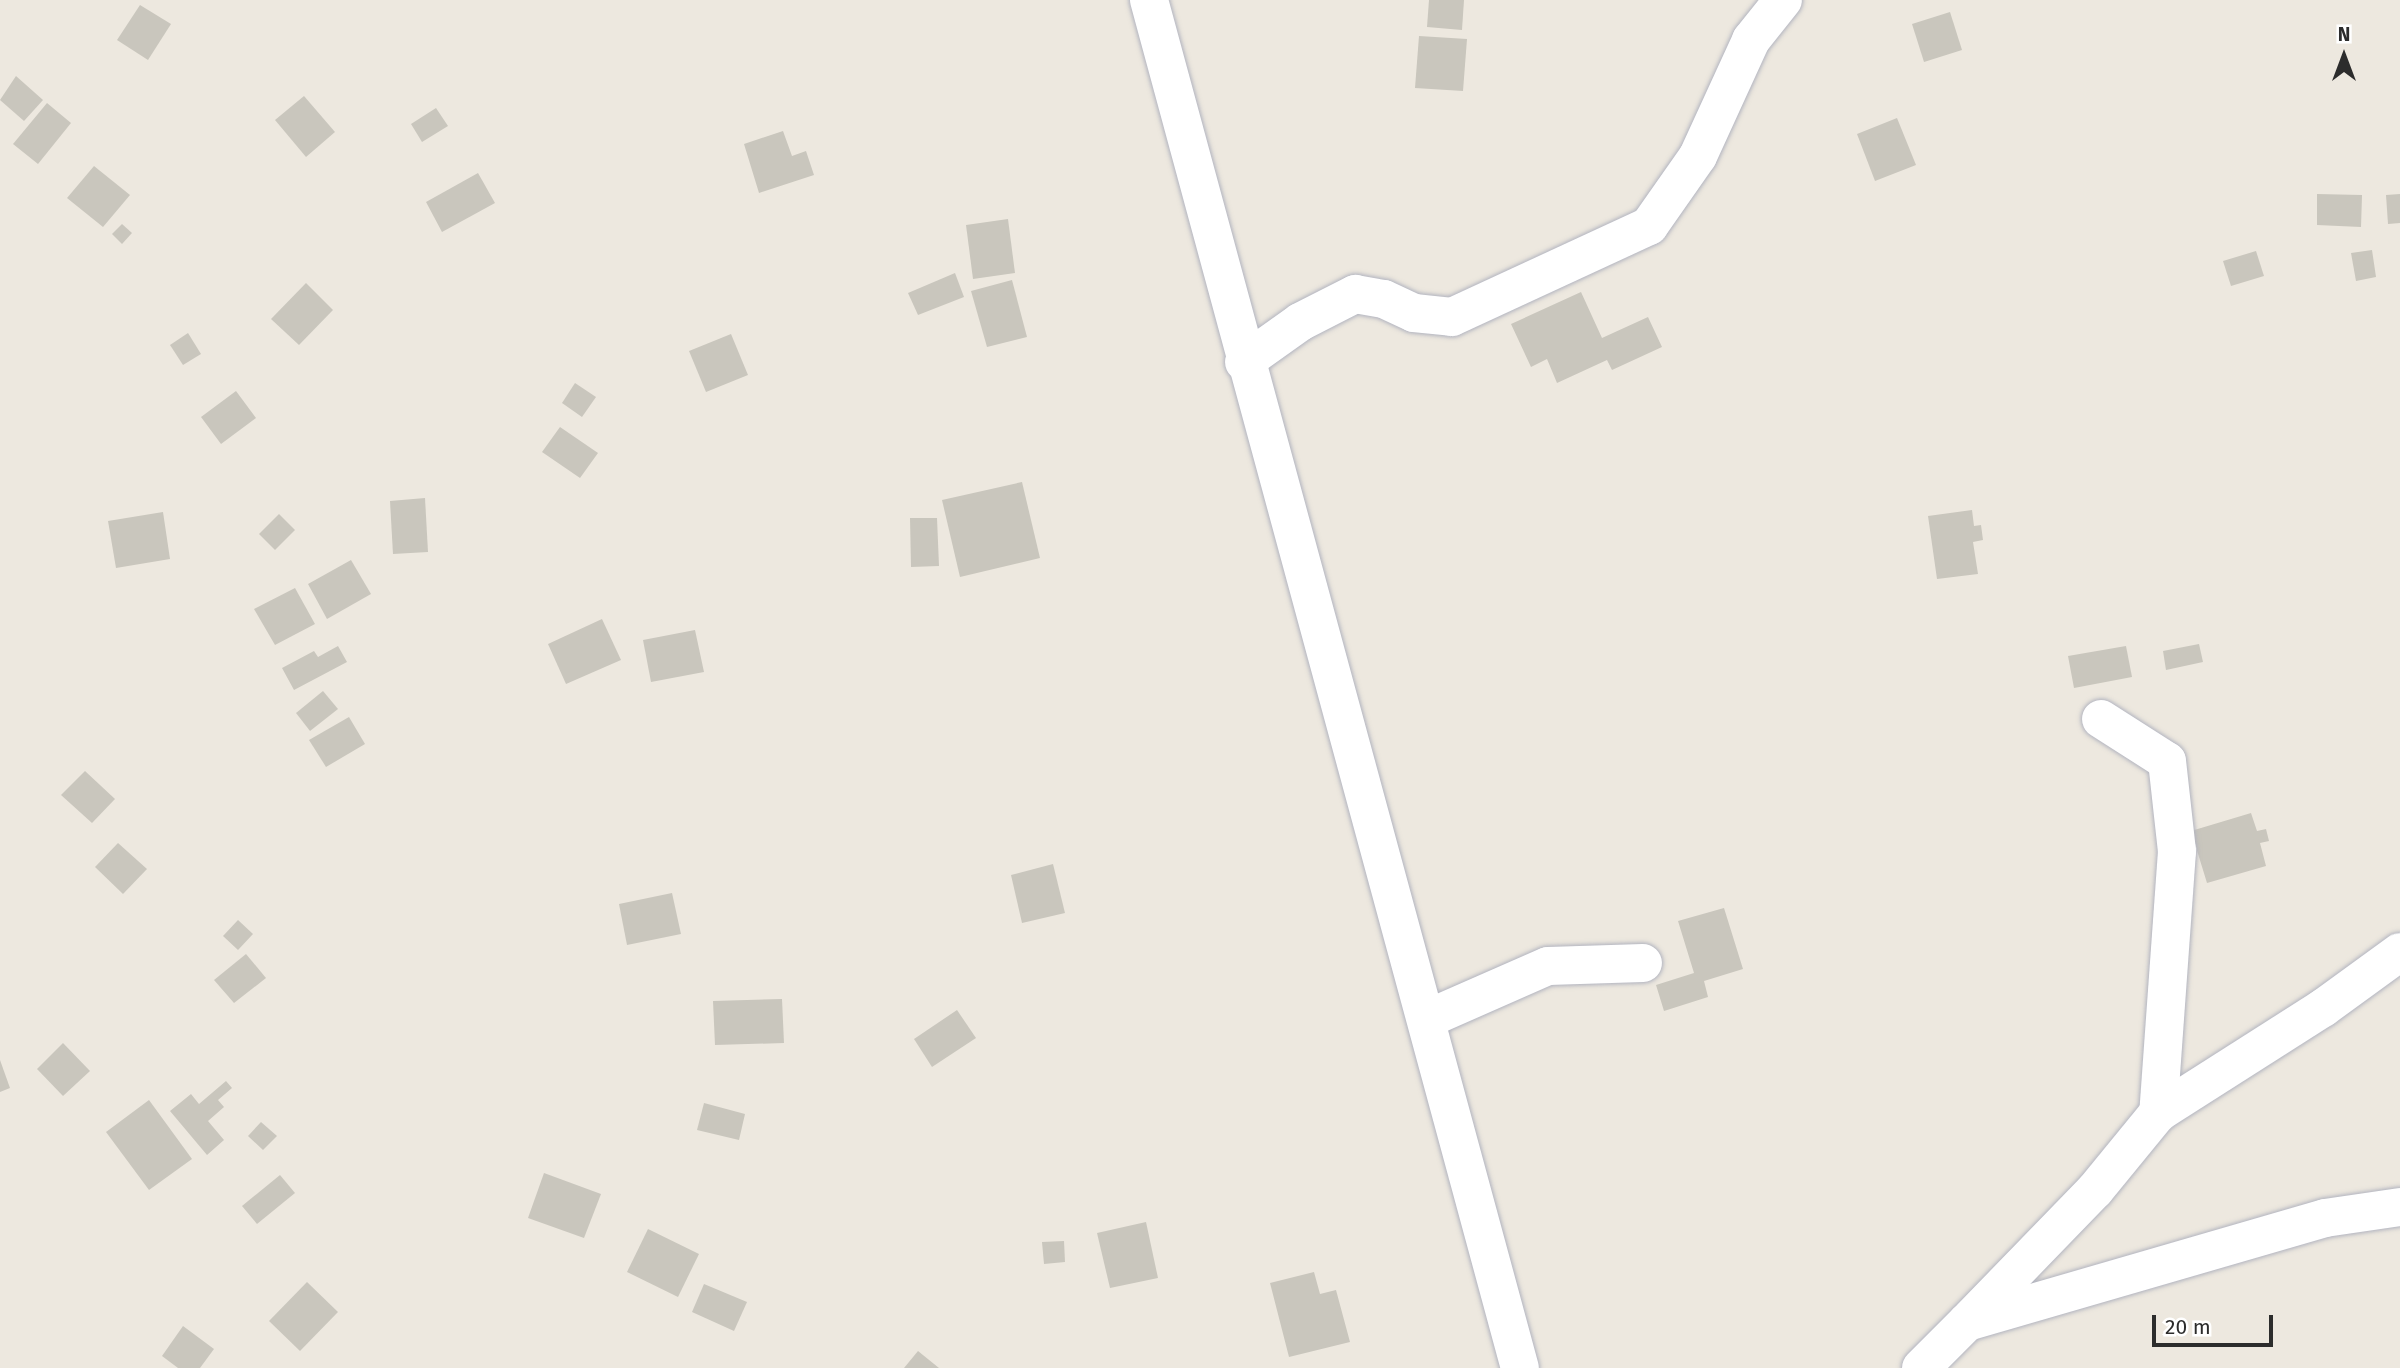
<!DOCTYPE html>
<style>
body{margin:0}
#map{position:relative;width:2400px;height:1368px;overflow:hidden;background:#ede8df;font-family:"Fira Sans",sans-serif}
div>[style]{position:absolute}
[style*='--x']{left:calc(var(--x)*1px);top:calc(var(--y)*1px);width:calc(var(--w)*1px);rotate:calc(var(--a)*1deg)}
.building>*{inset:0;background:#c9c6bd}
.roads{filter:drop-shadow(0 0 2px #b2b4bf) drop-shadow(0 0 2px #b2b4bf)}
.minor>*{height:38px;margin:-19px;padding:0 19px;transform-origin:19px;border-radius:19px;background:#fff}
span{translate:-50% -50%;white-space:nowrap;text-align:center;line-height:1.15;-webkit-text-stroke:5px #fff;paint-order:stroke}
.north{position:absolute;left:2309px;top:21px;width:70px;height:70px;-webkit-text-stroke:5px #fff;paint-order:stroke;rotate:0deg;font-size:19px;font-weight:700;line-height:28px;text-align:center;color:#2c2c2c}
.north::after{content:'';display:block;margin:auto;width:24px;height:32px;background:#2c2c2c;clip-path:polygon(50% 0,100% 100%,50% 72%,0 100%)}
.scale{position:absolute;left:2152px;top:1315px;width:121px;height:32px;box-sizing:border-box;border:4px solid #2c2c2c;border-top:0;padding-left:9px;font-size:21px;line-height:24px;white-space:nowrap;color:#2c2c2c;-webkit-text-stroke:5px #fff;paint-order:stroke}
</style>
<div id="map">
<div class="building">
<div style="clip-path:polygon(1429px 0,1464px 0,1462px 30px,1427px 27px)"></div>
<div style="clip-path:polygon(140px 5px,171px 24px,148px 60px,117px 40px)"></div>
<div style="clip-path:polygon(1950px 12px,1962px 50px,1924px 62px,1912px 24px)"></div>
<div style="clip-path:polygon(1419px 36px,1467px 39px,1463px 91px,1415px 88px)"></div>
<div style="clip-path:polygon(16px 76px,43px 100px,24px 121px,0 100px)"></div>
<div style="clip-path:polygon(304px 96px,335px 132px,306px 157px,275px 120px)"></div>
<div style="clip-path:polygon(47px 103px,71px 123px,38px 164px,13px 144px)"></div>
<div style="clip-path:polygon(436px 108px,448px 126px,422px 142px,411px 124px)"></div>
<div style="clip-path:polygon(1897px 118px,1916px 165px,1875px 181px,1857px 134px)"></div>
<div style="clip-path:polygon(783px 131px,792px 156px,806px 151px,814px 175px,759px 193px,744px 144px)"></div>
<div style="clip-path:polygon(94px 166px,130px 195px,103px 227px,67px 198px)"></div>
<div style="clip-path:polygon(478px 173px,495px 203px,442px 232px,426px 202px)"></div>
<div style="clip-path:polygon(2317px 194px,2362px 195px,2361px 227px,2317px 225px)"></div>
<div style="clip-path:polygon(2400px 194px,2400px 223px,2388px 224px,2386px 195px)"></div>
<div style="clip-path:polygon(1008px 219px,1015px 273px,973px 279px,966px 225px)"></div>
<div style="clip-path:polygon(122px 224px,132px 233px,122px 244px,112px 234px)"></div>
<div style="clip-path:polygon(2372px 250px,2376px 277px,2356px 281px,2351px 253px)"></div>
<div style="clip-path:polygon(2256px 251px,2264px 276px,2231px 286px,2223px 261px)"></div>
<div style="clip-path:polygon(955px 273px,964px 297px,918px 315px,908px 293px)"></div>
<div style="clip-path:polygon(1012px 280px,1027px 337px,987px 347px,971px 291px)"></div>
<div style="clip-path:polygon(306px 283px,333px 310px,299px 345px,271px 319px)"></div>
<div style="clip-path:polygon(1581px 292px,1602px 338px,1648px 317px,1662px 347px,1612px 370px,1607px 360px,1557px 383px,1547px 359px,1531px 367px,1511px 324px)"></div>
<div style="clip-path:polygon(188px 333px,201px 354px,183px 365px,170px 345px)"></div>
<div style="clip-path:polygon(731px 334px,748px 375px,706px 392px,689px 351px)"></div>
<div style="clip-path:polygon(575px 383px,596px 397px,582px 417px,562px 403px)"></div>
<div style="clip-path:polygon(236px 391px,256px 418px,221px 444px,201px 417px)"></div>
<div style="clip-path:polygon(560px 427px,598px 453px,580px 478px,542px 452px)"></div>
<div style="clip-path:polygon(1022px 482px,1040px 558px,960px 577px,942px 500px)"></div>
<div style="clip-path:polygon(425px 498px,428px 552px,393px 554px,390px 501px)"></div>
<div style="clip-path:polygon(1972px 510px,1974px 526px,1981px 525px,1983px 540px,1973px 542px,1978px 574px,1937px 579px,1928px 516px)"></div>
<div style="clip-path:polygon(163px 512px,170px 559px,116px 568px,108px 521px)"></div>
<div style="clip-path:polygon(279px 514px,295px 530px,275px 550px,259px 534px)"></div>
<div style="clip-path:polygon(910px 518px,937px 518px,939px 566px,911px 567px)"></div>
<div style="clip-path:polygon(351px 560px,371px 594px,327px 619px,308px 584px)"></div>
<div style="clip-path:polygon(295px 588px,315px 624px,275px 645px,254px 609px)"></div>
<div style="clip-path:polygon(602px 619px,621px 660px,566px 684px,548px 644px)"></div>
<div style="clip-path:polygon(695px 630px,704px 672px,651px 682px,643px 640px)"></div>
<div style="clip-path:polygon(2199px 644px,2203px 662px,2166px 670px,2163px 651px)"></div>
<div style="clip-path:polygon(338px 646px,347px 662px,294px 690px,282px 668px,314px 651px,318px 657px)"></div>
<div style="clip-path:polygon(2126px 646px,2132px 677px,2074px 688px,2068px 656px)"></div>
<div style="clip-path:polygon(323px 691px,338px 709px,310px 731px,296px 713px)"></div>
<div style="clip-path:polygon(349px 717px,365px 744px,326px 767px,309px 740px)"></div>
<div style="clip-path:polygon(85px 771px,115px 799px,92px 823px,61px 795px)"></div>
<div style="clip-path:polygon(2251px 813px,2257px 831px,2266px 829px,2269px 841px,2260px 843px,2266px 866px,2207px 883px,2191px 831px)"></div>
<div style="clip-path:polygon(118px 843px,147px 869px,123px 894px,95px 867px)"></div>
<div style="clip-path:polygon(1053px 864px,1065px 913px,1022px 923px,1011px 875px)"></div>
<div style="clip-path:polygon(672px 893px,681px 934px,627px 945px,619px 904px)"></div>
<div style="clip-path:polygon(1724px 908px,1743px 969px,1704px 981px,1708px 997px,1664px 1011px,1656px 985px,1694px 973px,1678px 921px)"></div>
<div style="clip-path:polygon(238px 920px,253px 934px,238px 950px,223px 936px)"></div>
<div style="clip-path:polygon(246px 954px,266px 978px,234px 1003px,214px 980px)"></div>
<div style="clip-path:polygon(782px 999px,784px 1043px,715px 1045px,713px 1001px)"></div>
<div style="clip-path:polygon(957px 1010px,976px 1038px,932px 1067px,914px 1039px)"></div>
<div style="clip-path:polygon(63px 1043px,90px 1071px,63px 1096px,37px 1069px)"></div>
<div style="clip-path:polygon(0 1060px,10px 1088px,0 1092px)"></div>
<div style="clip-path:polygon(226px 1081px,232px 1088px,218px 1100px,224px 1107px,208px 1121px,224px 1140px,207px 1155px,170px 1111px,191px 1094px,199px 1104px)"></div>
<div style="clip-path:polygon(149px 1100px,192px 1159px,149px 1190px,106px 1132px)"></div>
<div style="clip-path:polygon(704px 1103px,745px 1114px,739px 1140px,697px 1130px)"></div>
<div style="clip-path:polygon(261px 1122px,277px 1136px,263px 1150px,248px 1136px)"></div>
<div style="clip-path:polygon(544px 1173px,601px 1194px,584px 1238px,528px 1218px)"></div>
<div style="clip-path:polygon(280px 1175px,295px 1193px,257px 1224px,242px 1206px)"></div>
<div style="clip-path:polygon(1146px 1222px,1158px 1278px,1110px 1288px,1097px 1233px)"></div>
<div style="clip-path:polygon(648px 1229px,699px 1254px,678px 1297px,627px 1272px)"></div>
<div style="clip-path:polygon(1064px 1241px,1065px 1262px,1044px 1264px,1042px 1242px)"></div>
<div style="clip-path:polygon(1314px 1272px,1320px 1294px,1336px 1290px,1350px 1342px,1289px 1357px,1270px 1283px)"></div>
<div style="clip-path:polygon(307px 1282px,338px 1312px,300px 1351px,269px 1321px)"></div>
<div style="clip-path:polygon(704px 1284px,747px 1302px,734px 1331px,692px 1312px)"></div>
<div style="clip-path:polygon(183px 1326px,214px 1349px,200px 1368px,178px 1368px,162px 1356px)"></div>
<div style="clip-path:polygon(918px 1351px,939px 1368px,904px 1368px)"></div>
</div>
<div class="roads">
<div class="minor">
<div style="--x:1149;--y:0;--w:1417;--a:74.83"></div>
<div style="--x:1244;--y:362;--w:69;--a:-35.5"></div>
<div style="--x:1300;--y:322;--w:62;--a:-27"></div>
<div style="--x:1355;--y:294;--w:29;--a:10"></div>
<div style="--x:1384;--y:299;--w:33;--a:25"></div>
<div style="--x:1414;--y:313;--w:38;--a:6"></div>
<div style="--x:1452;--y:317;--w:217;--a:-24.8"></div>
<div style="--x:1649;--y:226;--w:85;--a:-55"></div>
<div style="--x:1698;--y:156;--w:128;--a:-65.4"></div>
<div style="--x:1751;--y:40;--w:51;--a:-51.3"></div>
<div style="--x:2101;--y:719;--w:78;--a:32.5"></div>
<div style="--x:2167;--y:761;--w:91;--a:83.7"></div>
<div style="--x:2177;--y:851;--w:263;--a:94.1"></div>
<div style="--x:1427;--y:1019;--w:132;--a:-23.7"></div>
<div style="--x:1548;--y:966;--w:95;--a:-1.8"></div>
<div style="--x:1967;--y:1322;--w:184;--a:-45.9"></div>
<div style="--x:2095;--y:1190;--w:99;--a:-50.7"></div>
<div style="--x:2158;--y:1113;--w:196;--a:-32.5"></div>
<div style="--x:2323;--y:1008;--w:95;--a:-36"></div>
<div style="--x:1921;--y:1368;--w:65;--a:-45"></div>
<div style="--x:1967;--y:1322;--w:373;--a:-16.2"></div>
<div style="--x:2325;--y:1218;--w:76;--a:-8.3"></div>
</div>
</div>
<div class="north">N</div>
<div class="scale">20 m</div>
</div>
